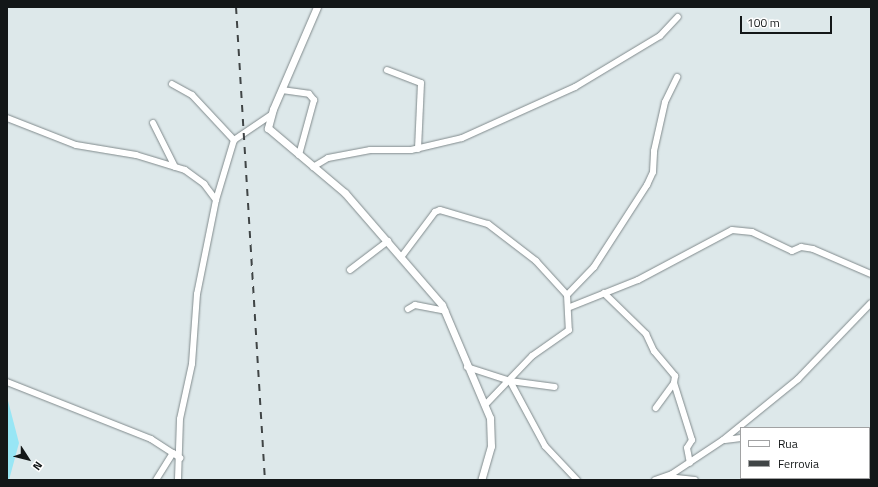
<!DOCTYPE html>
<style>
body{margin:0}
#map{position:relative;width:878px;height:487px;overflow:hidden;background:#dde8ea;font-family:"Titillium Web",sans-serif}
div>[style]{position:absolute}
[style*='--x']{left:calc(var(--x)*1px);top:calc(var(--y)*1px);width:calc(var(--w)*1px);rotate:calc(var(--a)*1deg)}
.green>*{inset:0;background:#98e6f5}
.roads{filter:drop-shadow(0 0 1px #808a8c) drop-shadow(0 0 1px #808a8c)}
.minor>*{height:6px;margin:-3px;padding:0 3px;transform-origin:3px;border-radius:3px;background:#fff}
.tertiary>*{height:7px;margin:-3.5px;padding:0 3.5px;transform-origin:3.5px;border-radius:3.5px;background:#fff}
.rail>*{height:2px;margin-top:-1px;transform-origin:0;background:repeating-linear-gradient(90deg,#404546 0 7px,transparent 0 14px)}
span{translate:-50% -50%;white-space:nowrap;text-align:center;line-height:1.15;-webkit-text-stroke:3px #fff;paint-order:stroke}
.frame{position:absolute;inset:0;border:8px solid #131718;pointer-events:none}
.legend{position:absolute;left:740px;top:427px;width:130px;height:52px;box-sizing:border-box;background:#fff;border:1px solid #a1a2a3;margin:0;padding:5px 7px;list-style:none;font-size:12px;color:#131718}
.legend li{display:flex;align-items:center;gap:8px;height:20px}
.legend b{width:20px;border:1px solid #a1a2a3}
.north{position:absolute;left:8px;top:439px;width:40px;height:40px;-webkit-text-stroke:3px #fff;paint-order:stroke;rotate:126deg;font-size:11px;font-weight:700;line-height:16px;text-align:center;color:#131718}
.north::after{content:'';display:block;margin:auto;width:14px;height:18px;background:#131718;clip-path:polygon(50% 0,100% 100%,50% 72%,0 100%)}
.scale{position:absolute;left:740px;top:16px;width:92px;height:18px;box-sizing:border-box;border:2px solid #131718;border-top:0;padding-left:5px;font-size:12px;line-height:14px;white-space:nowrap;color:#131718;-webkit-text-stroke:3px #fff;paint-order:stroke}
</style>
<div id="map">
<div class="green">
<div style="clip-path:polygon(7px 397px,19px 443px,9px 480px,7px 480px)"></div>
</div>
<div class="roads">
<div class="minor">
<div style="--x:387;--y:70;--w:36;--a:21"></div>
<div style="--x:421;--y:83;--w:66;--a:92.6"></div>
<div style="--x:172;--y:84;--w:23;--a:29"></div>
<div style="--x:192;--y:95;--w:62;--a:47"></div>
<div style="--x:282;--y:90;--w:27;--a:8"></div>
<div style="--x:309;--y:94;--w:8;--a:50"></div>
<div style="--x:314;--y:100;--w:57;--a:105.3"></div>
<div style="--x:7;--y:118;--w:74;--a:21.4"></div>
<div style="--x:76;--y:145;--w:61;--a:9.5"></div>
<div style="--x:136;--y:155;--w:51;--a:17"></div>
<div style="--x:185;--y:170;--w:24;--a:36"></div>
<div style="--x:204;--y:184;--w:20;--a:53"></div>
<div style="--x:216;--y:200;--w:96;--a:101.4"></div>
<div style="--x:197;--y:294;--w:70;--a:94.1"></div>
<div style="--x:192;--y:364;--w:56;--a:102.3"></div>
<div style="--x:180;--y:419;--w:61;--a:91.9"></div>
<div style="--x:153;--y:123;--w:49;--a:63.4"></div>
<div style="--x:313;--y:167;--w:17;--a:-31"></div>
<div style="--x:328;--y:158;--w:43;--a:-10.8"></div>
<div style="--x:370;--y:150;--w:41;--a:0"></div>
<div style="--x:411;--y:150;--w:52;--a:-13.2"></div>
<div style="--x:462;--y:138;--w:124;--a:-24.3"></div>
<div style="--x:575;--y:87;--w:99;--a:-31"></div>
<div style="--x:660;--y:36;--w:26;--a:-47"></div>
<div style="--x:216;--y:200;--w:63;--a:-73.3"></div>
<div style="--x:234;--y:140;--w:45;--a:-34"></div>
<div style="--x:402;--y:256;--w:55;--a:-53.1"></div>
<div style="--x:435;--y:212;--w:5;--a:-22"></div>
<div style="--x:440;--y:210;--w:50;--a:16.3"></div>
<div style="--x:488;--y:224;--w:61;--a:37.6"></div>
<div style="--x:536;--y:261;--w:46;--a:47.6"></div>
<div style="--x:567;--y:295;--w:35;--a:87"></div>
<div style="--x:569;--y:330;--w:45;--a:144.9"></div>
<div style="--x:532;--y:356;--w:68;--a:133.8"></div>
<div style="--x:350;--y:270;--w:48;--a:-37.3"></div>
<div style="--x:604;--y:293;--w:59;--a:44.3"></div>
<div style="--x:646;--y:334;--w:19;--a:65"></div>
<div style="--x:654;--y:351;--w:33;--a:50"></div>
<div style="--x:675;--y:376;--w:7;--a:98"></div>
<div style="--x:674;--y:383;--w:31;--a:126"></div>
<div style="--x:567;--y:295;--w:39;--a:-46"></div>
<div style="--x:594;--y:267;--w:98;--a:-57.1"></div>
<div style="--x:647;--y:185;--w:14;--a:-65"></div>
<div style="--x:653;--y:172;--w:21;--a:-87"></div>
<div style="--x:654;--y:151;--w:50;--a:-77.3"></div>
<div style="--x:665;--y:102;--w:28;--a:-64"></div>
<div style="--x:570;--y:307;--w:73;--a:-21.7"></div>
<div style="--x:638;--y:280;--w:106;--a:-28"></div>
<div style="--x:732;--y:230;--w:20;--a:6"></div>
<div style="--x:752;--y:232;--w:44;--a:25.4"></div>
<div style="--x:792;--y:251;--w:10;--a:-24"></div>
<div style="--x:801;--y:247;--w:12;--a:9"></div>
<div style="--x:813;--y:249;--w:63;--a:23.3"></div>
<div style="--x:408;--y:309;--w:8;--a:-30"></div>
<div style="--x:415;--y:305;--w:31;--a:11"></div>
<div style="--x:467;--y:367;--w:45;--a:18"></div>
<div style="--x:510;--y:381;--w:74;--a:61.7"></div>
<div style="--x:545;--y:446;--w:47;--a:46.7"></div>
<div style="--x:510;--y:381;--w:45;--a:7.6"></div>
<div style="--x:7;--y:382;--w:155;--a:21.6"></div>
<div style="--x:151;--y:439;--w:35;--a:33"></div>
<div style="--x:674;--y:383;--w:60;--a:72.5"></div>
<div style="--x:692;--y:440;--w:9;--a:122"></div>
<div style="--x:687;--y:448;--w:15;--a:79"></div>
<div style="--x:725;--y:440;--w:16;--a:-7"></div>
<div style="--x:869;--y:474;--w:2;--a:27"></div>
<div style="--x:667;--y:477;--w:28;--a:6"></div>
<div style="--x:156;--y:480;--w:32;--a:-58"></div>
<div style="--x:655;--y:480;--w:18;--a:-19"></div>
<div style="--x:672;--y:474;--w:61;--a:-33.7"></div>
<div style="--x:723;--y:440;--w:97;--a:-39.1"></div>
<div style="--x:798;--y:379;--w:105;--a:-46.2"></div>
</div>
<div class="tertiary">
<div style="--x:317;--y:7;--w:111;--a:113.3"></div>
<div style="--x:273;--y:109;--w:20;--a:105"></div>
<div style="--x:268;--y:128;--w:101;--a:40.2"></div>
<div style="--x:345;--y:193;--w:148;--a:49.1"></div>
<div style="--x:442;--y:305;--w:123;--a:67"></div>
<div style="--x:490;--y:418;--w:28;--a:88"></div>
<div style="--x:491;--y:446;--w:35;--a:106"></div>
</div>
</div>
<div class="rail">
<div style="--x:236;--y:7;--w:474;--a:86.5"></div>
</div>
<div class="frame"></div>
<ul class="legend">
<li><b style="height:5px;background:#fff"></b>Rua</li>
<li><b style="height:5px;background:#404546"></b>Ferrovia</li>
</ul>
<div class="north">N</div>
<div class="scale">100 m</div>
</div>
